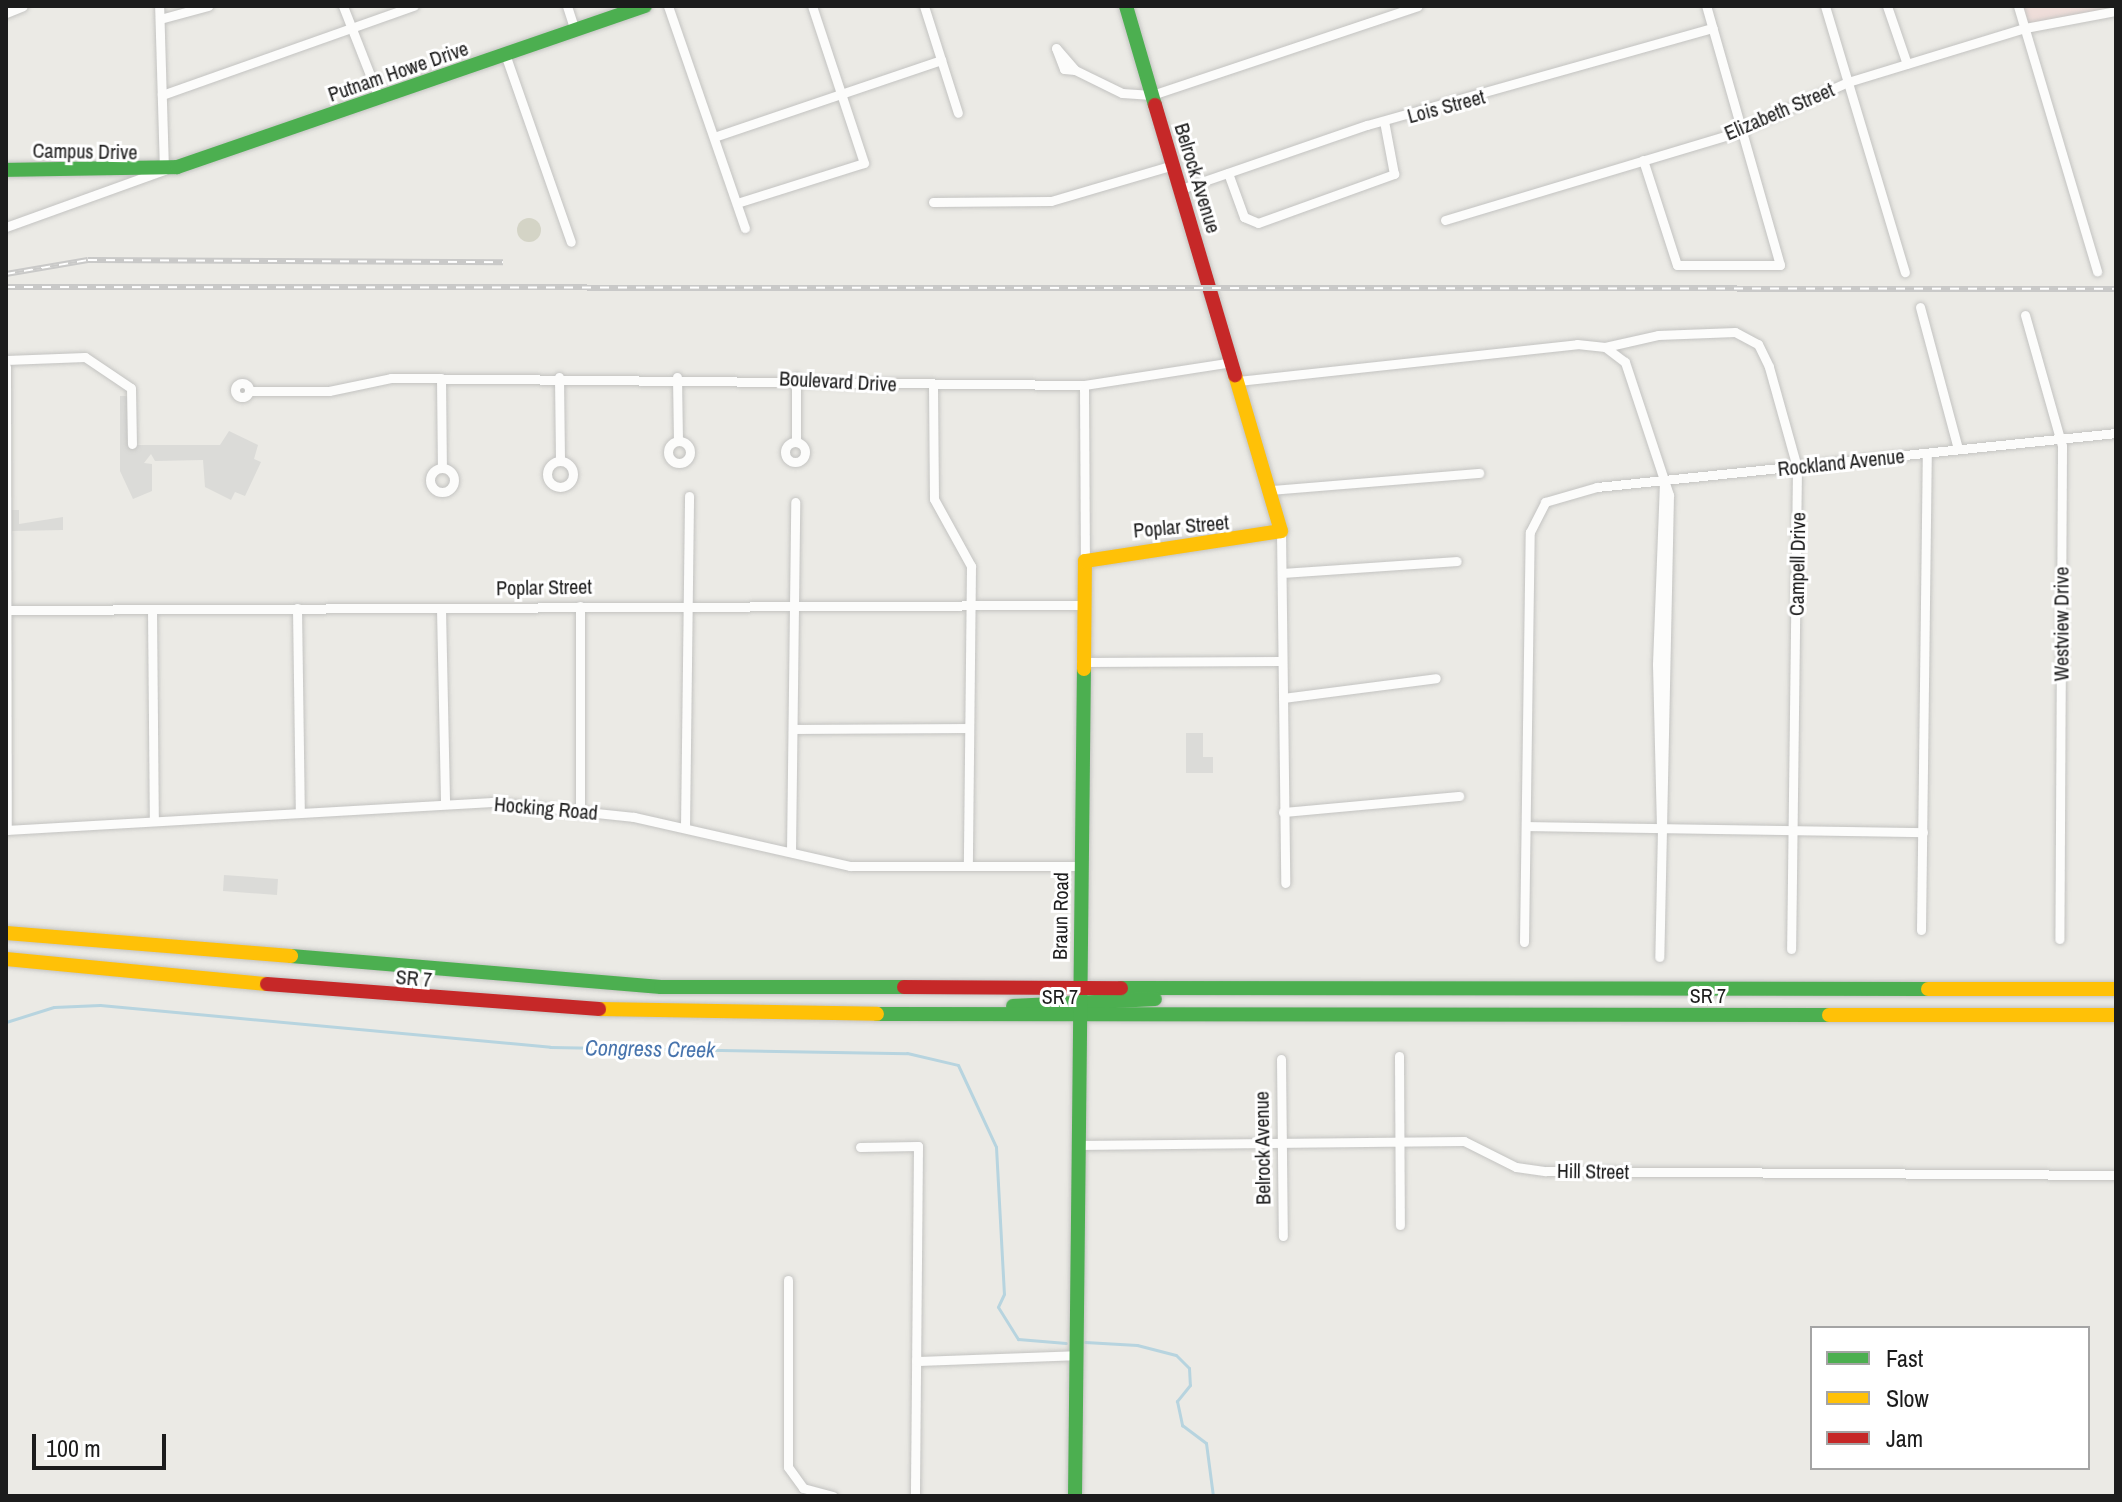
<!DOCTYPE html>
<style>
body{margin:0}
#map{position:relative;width:2122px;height:1502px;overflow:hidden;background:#ebeae5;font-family:"Archivo Narrow",sans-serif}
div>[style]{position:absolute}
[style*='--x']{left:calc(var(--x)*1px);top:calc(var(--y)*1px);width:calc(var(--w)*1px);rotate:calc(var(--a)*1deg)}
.commercial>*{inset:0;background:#eeddd9}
.construction>*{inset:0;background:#d4d4c6}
.round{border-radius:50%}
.parking>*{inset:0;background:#dbdbd8}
.stream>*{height:3px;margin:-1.5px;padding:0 1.5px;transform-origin:1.5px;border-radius:1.5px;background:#b7d4df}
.roads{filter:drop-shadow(0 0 2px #c3c3c1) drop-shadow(0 0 2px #c3c3c1)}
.street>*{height:9px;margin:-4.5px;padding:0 4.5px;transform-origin:4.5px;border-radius:4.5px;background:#fcfcfb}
.street>.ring{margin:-4.5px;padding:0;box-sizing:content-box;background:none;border:9px solid #fcfcfb;border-radius:50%}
.fast>*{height:14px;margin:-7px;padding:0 7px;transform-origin:7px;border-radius:7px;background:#4caf50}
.slow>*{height:14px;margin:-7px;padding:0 7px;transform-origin:7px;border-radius:7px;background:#ffc107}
.jam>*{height:14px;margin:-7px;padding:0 7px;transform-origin:7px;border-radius:7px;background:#c62828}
.rail>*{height:6px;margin-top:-3px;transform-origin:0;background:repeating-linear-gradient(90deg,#fff 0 9px,#c9c9c8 0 18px);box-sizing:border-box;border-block:2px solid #c9c9c8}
span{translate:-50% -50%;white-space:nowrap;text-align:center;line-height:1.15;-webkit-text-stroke:6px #fff;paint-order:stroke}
.street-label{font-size:20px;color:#1c1c1c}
.water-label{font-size:22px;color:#4774ad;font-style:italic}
.frame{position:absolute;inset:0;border:8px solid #1c1c1c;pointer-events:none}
.legend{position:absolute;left:1810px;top:1326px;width:280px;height:144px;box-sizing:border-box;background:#fff;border:2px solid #a4a4a4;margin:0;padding:10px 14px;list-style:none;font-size:24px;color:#1c1c1c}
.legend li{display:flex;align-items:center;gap:16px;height:40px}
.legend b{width:40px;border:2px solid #a4a4a4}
.scale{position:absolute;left:32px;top:1434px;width:134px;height:36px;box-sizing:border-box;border:4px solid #1c1c1c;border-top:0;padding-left:10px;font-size:24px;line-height:28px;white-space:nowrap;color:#1c1c1c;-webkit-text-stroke:6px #fff;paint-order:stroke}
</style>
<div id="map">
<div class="commercial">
<div style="clip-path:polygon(2018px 6px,2116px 6px,2116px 11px,2025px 28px)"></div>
</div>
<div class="construction">
<div class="round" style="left:517px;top:218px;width:24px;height:24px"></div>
</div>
<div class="parking">
<div style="clip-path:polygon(120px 396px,127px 396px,128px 445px,220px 445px,229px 431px,258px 445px,254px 459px,261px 462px,245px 496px,235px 492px,231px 500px,205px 487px,203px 460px,155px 461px,151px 454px,144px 463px,152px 464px,152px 491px,133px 499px,120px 471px)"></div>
<div style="clip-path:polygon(11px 510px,19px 510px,19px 524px,63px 517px,63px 530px,12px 531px)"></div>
<div style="clip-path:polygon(1186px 733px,1203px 733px,1203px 757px,1213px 757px,1213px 773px,1186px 773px)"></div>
<div style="clip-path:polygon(224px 875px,278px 879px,277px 895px,223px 891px)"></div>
</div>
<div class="stream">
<div style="--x:6;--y:1022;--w:50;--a:-17.4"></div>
<div style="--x:54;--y:1007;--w:46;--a:-2.5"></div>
<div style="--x:100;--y:1005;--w:452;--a:5.3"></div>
<div style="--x:550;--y:1047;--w:357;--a:1"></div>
<div style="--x:907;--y:1053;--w:52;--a:13.2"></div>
<div style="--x:958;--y:1065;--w:90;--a:65.1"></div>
<div style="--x:996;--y:1147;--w:147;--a:86.9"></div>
<div style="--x:1004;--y:1294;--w:14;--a:115"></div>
<div style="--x:998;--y:1307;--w:38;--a:58"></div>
<div style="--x:1018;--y:1339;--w:48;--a:4.8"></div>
<div style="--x:1085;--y:1342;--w:52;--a:3.3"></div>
<div style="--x:1137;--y:1345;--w:40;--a:14.4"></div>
<div style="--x:1176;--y:1355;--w:18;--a:45"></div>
<div style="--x:1189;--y:1368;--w:17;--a:87"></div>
<div style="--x:1190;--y:1385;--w:21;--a:129"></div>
<div style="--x:1177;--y:1401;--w:25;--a:78"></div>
<div style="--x:1182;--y:1425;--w:30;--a:37"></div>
<div style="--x:1206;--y:1443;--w:53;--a:82.5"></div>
<div style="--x:1243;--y:1496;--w:10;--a:0"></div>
</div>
<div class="roads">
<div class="street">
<div style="--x:343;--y:6;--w:99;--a:68.6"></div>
<div style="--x:567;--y:6;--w:25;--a:72"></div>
<div style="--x:668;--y:6;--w:235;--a:70.9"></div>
<div style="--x:924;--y:6;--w:112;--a:72.4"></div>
<div style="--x:1825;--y:6;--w:278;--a:73.3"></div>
<div style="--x:1887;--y:6;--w:61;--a:71"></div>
<div style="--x:2018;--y:6;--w:277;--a:73.4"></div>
<div style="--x:6;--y:13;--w:18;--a:-22"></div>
<div style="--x:160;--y:19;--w:50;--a:-15.2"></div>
<div style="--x:505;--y:54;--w:199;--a:70.7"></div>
<div style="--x:1075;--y:70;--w:11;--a:-175"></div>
<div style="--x:1064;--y:69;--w:22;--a:-111"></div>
<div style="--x:1056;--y:48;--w:29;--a:49"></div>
<div style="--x:1075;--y:70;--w:52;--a:26.1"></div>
<div style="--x:1122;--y:93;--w:30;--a:4"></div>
<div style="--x:1152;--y:95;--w:280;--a:-18.5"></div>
<div style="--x:162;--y:95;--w:267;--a:-19.5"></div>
<div style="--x:714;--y:137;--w:240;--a:-18.7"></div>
<div style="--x:1643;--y:160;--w:110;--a:72.1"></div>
<div style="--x:1677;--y:265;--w:103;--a:0"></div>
<div style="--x:1780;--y:265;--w:269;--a:-105.9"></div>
<div style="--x:1228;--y:173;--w:47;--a:70"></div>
<div style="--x:1244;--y:217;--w:15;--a:23"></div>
<div style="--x:1258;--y:223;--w:145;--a:-19.8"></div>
<div style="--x:1394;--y:174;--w:54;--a:-100.7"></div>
<div style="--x:1181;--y:189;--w:197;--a:-19"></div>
<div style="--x:1367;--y:125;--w:359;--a:-15.7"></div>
<div style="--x:933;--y:202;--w:118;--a:-0.5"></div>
<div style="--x:1051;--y:201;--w:127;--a:-16.4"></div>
<div style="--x:737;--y:203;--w:133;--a:-17.5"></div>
<div style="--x:864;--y:163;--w:165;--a:-108.3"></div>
<div style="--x:1445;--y:220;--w:299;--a:-16.7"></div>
<div style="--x:1731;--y:134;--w:128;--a:-24"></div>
<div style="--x:1848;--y:82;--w:185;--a:-17"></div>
<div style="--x:2025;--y:28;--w:93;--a:-10.6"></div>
<div style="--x:6;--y:227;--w:168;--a:-19.8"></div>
<div style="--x:164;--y:170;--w:164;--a:-91.7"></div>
<div style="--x:1920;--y:307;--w:147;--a:75"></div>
<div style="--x:2025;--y:315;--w:136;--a:74.2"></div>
<div style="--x:2062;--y:446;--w:493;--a:90.3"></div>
<div style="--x:1605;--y:347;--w:54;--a:-12.8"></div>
<div style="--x:1658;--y:335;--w:77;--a:-2.2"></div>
<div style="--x:1735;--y:332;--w:26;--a:28"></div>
<div style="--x:1758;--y:344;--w:25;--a:64"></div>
<div style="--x:1769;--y:367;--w:104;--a:74.4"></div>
<div style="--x:1797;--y:467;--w:482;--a:90.7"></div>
<div style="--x:6;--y:360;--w:79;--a:-2.2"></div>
<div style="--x:85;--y:357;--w:55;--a:34"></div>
<div style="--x:131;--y:388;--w:56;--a:89"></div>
<div style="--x:6;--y:367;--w:463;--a:89.9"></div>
<div style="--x:559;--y:377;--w:84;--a:89.3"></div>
<div style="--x:677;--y:377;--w:64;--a:89.1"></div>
<div style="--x:441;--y:378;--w:90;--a:89.4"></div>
<div style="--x:1238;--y:381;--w:341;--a:-6.2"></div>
<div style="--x:1577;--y:344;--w:28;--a:6"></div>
<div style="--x:1605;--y:347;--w:25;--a:37"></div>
<div style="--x:1625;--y:362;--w:140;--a:71.7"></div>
<div style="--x:1669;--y:495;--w:462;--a:91.2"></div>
<div class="ring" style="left:235px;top:383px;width:5px;height:5px"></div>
<div style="--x:933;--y:385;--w:114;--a:89.5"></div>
<div style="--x:934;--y:499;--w:77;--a:61.1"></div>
<div style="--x:971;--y:566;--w:300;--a:90.6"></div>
<div style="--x:1084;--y:385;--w:176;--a:89.7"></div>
<div style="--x:249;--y:391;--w:80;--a:0"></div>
<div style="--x:329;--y:391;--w:63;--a:-11.8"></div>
<div style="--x:391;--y:378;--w:693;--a:0.58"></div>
<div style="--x:1084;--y:385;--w:150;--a:-8.8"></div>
<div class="ring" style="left:668px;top:441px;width:13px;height:13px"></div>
<div class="ring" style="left:785px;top:442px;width:11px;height:11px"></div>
<div style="--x:796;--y:442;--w:65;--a:-90"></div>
<div class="ring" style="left:547px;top:461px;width:17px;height:17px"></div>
<div class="ring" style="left:430px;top:468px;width:15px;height:15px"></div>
<div style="--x:1271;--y:490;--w:209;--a:-4.7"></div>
<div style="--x:1281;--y:531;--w:352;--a:89.3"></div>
<div style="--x:1283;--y:573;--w:174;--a:-3.9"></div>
<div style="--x:297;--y:608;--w:203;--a:89.2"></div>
<div style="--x:152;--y:609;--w:211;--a:89.5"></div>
<div style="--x:441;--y:609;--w:194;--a:88.8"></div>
<div style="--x:8;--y:610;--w:1073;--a:-0.27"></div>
<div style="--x:1081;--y:662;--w:201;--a:-0.3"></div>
<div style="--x:1283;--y:698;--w:154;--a:-7.4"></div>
<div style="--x:793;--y:729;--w:176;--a:-0.3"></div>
<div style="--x:580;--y:810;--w:204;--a:-90"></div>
<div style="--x:1283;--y:812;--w:177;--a:-5.2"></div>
<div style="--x:1527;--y:826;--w:396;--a:0.9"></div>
<div style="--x:685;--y:828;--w:332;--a:-89.3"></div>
<div style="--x:1661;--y:828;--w:164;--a:-91.4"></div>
<div style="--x:1657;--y:664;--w:182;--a:-87.8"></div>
<div style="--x:6;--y:830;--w:487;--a:-3.3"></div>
<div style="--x:492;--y:802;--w:143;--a:6"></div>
<div style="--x:634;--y:817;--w:221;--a:12.8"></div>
<div style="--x:850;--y:866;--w:231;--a:0"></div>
<div style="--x:791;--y:852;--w:350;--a:-89.3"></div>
<div style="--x:1921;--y:930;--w:477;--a:-89.3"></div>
<div style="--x:1524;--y:942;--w:410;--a:-89.2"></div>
<div style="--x:1530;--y:532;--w:34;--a:-63"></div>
<div style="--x:1545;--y:502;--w:54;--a:-16.1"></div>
<div style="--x:1597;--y:487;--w:522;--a:-5.94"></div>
<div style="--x:1399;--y:1056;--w:169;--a:89.7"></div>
<div style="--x:1281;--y:1059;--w:177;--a:89.4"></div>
<div style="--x:1077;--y:1145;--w:387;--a:-0.6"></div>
<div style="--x:1464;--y:1141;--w:58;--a:26.6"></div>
<div style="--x:1516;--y:1167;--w:30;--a:8"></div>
<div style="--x:1546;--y:1171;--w:570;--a:0.4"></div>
<div style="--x:860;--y:1147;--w:58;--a:-1"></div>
<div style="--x:918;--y:1146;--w:350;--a:90.5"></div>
<div style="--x:788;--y:1280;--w:187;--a:90"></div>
<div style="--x:788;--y:1467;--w:26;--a:54"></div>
<div style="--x:803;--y:1488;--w:31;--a:15"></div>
<div style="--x:916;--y:1361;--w:161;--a:-2.1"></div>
</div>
<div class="fast">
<div style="--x:1126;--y:6;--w:103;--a:73.7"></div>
<div style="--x:6;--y:170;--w:171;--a:-1"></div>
<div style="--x:177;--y:167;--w:495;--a:-19"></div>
<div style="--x:291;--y:956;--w:371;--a:4.8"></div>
<div style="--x:661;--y:987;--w:243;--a:0"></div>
<div style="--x:1121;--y:988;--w:807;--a:0.07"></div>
<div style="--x:1013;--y:1006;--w:142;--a:-2.8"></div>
<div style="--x:877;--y:1014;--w:952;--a:0.06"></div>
<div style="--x:1075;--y:1496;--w:827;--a:-89.38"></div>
</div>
<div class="slow">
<div style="--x:1084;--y:669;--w:108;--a:-89.5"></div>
<div style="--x:1085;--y:561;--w:198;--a:-8.7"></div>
<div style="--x:1281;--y:531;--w:163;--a:-106.4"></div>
<div style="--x:6;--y:933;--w:286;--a:4.6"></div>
<div style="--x:6;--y:959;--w:262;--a:5.5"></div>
<div style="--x:1928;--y:989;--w:188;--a:0"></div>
<div style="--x:599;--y:1009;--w:278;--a:1"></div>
<div style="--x:1829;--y:1015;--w:287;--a:0"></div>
</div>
<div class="jam">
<div style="--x:1155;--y:105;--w:282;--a:73.5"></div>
<div style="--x:267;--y:984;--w:333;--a:4.3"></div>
<div style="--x:904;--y:987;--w:217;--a:0.3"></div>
</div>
</div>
<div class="rail">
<div style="--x:6;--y:274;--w:83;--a:-9.7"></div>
<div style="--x:88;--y:260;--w:415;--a:0.3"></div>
<div style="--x:6;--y:287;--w:2110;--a:0.05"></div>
</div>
<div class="street-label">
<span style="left:398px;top:71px;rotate:-19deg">Putnam Howe Drive</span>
<span style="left:1446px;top:106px;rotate:-15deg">Lois Street</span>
<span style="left:1779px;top:111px;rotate:-23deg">Elizabeth Street</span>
<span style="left:85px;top:151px;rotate:1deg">Campus Drive</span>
<span style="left:1198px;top:178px;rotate:73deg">Belrock Avenue</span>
<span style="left:838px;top:381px;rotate:3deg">Boulevard Drive</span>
<span style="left:1841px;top:462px;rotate:-6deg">Rockland Avenue</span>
<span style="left:1181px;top:526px;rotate:-5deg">Poplar Street</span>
<span style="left:1797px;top:564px;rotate:-89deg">Campell Drive</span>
<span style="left:544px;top:587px;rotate:-1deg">Poplar Street</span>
<span style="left:2061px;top:624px;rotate:-90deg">Westview Drive</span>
<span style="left:546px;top:808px;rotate:5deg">Hocking Road</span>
<span style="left:1060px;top:916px;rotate:-89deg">Braun Road</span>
<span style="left:414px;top:978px;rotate:5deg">SR 7</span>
<span style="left:1708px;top:995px">SR 7</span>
<span style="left:1060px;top:996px">SR 7</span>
<span style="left:1262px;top:1148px;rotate:-91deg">Belrock Avenue</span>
<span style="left:1593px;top:1171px;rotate:1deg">Hill Street</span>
</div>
<div class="water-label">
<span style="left:650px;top:1049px;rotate:1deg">Congress Creek</span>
</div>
<div class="frame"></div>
<ul class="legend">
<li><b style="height:10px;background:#4caf50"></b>Fast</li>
<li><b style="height:10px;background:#ffc107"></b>Slow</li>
<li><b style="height:10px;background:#c62828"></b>Jam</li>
</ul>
<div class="scale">100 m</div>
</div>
